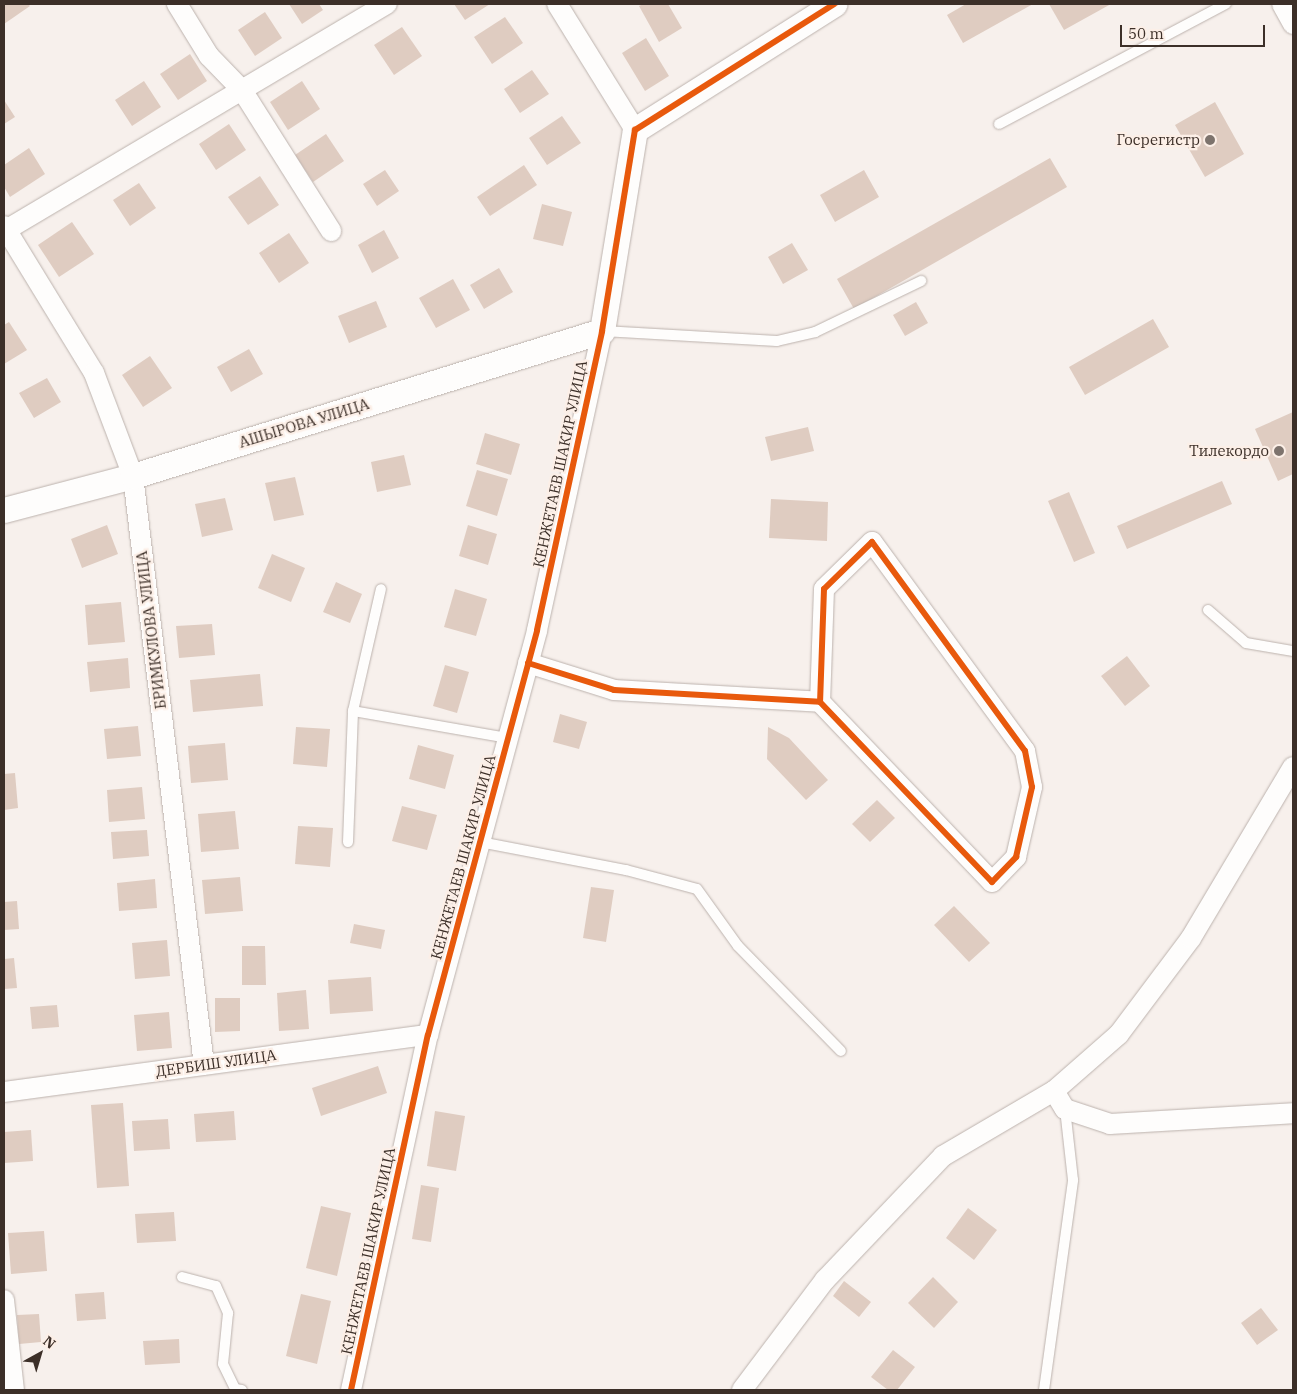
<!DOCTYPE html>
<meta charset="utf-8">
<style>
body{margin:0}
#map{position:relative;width:1297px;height:1394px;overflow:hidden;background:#f7f0ec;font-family:"IBM Plex Serif",serif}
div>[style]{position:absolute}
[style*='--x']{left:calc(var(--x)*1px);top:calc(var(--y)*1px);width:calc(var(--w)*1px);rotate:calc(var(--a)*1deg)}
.building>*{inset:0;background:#dfccc1}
.roads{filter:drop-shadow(0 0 1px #bcb2ad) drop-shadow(0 0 1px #bcb2ad)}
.service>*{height:10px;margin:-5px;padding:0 5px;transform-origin:5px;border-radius:5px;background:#fefdfc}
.minor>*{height:20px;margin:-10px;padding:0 10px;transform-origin:10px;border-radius:10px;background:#fefdfc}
.tertiary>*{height:25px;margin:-12.5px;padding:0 12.5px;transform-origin:12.5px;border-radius:12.5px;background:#fefdfc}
.cycleway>*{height:6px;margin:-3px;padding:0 3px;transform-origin:3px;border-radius:3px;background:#e8590c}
.dots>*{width:14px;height:14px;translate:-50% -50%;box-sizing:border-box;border:2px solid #fcefe7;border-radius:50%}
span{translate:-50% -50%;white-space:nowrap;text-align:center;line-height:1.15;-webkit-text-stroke:4.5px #fcefe7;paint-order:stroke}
.poi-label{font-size:15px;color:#3c2f28}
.right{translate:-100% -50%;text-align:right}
.street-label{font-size:15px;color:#3c2f28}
.frame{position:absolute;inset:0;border:5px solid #3c2f28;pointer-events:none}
.north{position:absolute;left:15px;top:1329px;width:50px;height:50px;-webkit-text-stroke:4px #fcefe7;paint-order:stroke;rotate:39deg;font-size:14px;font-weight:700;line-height:20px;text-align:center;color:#3c2f28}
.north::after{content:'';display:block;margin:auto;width:18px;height:22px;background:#3c2f28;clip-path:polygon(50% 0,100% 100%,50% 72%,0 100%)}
.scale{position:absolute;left:1120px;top:25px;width:145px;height:22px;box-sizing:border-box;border:2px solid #3c2f28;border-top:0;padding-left:6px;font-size:15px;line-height:18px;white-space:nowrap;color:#3c2f28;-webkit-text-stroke:4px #fcefe7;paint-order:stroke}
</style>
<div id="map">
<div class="building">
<div style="clip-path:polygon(4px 4px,28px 4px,30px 6px,4px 24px)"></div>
<div style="clip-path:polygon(289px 4px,319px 4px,323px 10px,302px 24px)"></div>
<div style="clip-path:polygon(454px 4px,490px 4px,465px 20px)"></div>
<div style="clip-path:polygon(643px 4px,668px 4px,682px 28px,659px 42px,639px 6px)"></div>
<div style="clip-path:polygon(966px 4px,1033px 4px,963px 43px,947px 15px)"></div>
<div style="clip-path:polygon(1049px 4px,1111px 4px,1064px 30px)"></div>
<div style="clip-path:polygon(265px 12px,282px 38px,255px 56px,238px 30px)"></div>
<div style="clip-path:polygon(505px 17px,523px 43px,492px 64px,474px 37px)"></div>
<div style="clip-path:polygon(402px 27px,422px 56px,394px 75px,374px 45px)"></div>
<div style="clip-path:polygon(646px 38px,669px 76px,645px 91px,622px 53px)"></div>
<div style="clip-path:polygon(190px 54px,207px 81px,178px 100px,160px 74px)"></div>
<div style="clip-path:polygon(532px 70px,549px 94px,520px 113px,504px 89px)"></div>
<div style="clip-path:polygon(144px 81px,161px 107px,132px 126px,115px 100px)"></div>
<div style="clip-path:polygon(302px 81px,320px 109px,288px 130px,270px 102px)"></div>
<div style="clip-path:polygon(4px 100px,15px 117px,4px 124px)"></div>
<div style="clip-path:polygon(1215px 102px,1244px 154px,1205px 177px,1175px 125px)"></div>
<div style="clip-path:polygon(562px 116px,581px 143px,547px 165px,529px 138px)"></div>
<div style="clip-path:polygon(229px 124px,246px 150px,216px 170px,199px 144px)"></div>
<div style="clip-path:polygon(326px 134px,344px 161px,313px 182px,295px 155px)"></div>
<div style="clip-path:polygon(29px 148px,45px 174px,10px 197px,4px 187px,4px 165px)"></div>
<div style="clip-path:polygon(1050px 158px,1067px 187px,854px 309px,837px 279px)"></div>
<div style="clip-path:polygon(524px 165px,537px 185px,490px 216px,477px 197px)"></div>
<div style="clip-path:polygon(385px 170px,399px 191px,377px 206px,363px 184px)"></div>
<div style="clip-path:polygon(864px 170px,879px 197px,835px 222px,820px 195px)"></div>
<div style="clip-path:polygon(260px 176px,279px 205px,248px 225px,228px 197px)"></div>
<div style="clip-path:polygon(139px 183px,156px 208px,130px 226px,113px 200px)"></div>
<div style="clip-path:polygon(542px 204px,572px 212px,563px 246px,533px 239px)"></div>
<div style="clip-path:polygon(72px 222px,94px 254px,59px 277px,38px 245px)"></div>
<div style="clip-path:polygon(384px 230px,399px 258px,372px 273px,358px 245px)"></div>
<div style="clip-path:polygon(289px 233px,309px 263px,279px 283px,259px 253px)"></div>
<div style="clip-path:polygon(792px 243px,808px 270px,783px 284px,768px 257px)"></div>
<div style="clip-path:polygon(499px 268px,513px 292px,484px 309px,470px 285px)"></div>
<div style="clip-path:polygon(453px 279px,470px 310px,436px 328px,419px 298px)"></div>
<div style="clip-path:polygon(376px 301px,387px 327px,349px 343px,338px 316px)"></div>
<div style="clip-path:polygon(916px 302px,928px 323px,905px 336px,893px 315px)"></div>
<div style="clip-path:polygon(1153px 319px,1169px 347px,1085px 395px,1069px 367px)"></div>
<div style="clip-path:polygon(9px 322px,27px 350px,4px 364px,4px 325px)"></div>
<div style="clip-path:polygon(249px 349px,263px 374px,231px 392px,217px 367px)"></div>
<div style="clip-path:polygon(150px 356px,172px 388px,143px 407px,122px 375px)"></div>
<div style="clip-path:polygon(47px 378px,61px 402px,34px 418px,19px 393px)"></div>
<div style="clip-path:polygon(1293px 412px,1293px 474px,1278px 481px,1255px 429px)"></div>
<div style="clip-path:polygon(808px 427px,814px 451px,771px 461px,765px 437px)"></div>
<div style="clip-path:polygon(485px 433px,520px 444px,511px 475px,476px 464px)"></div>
<div style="clip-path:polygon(404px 455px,411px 485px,377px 492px,371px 462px)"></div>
<div style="clip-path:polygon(477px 470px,508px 479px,497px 516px,466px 506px)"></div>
<div style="clip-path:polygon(295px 477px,304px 515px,274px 521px,265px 483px)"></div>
<div style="clip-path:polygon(1222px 481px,1232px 504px,1127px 549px,1117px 526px)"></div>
<div style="clip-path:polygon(1069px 492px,1095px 553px,1074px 562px,1048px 501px)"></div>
<div style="clip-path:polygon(225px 498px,233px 530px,202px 537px,195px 504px)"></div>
<div style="clip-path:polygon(771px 499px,828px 502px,827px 541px,769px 538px)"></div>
<div style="clip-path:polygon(107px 525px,118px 554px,82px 568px,71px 539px)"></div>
<div style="clip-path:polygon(468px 525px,497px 534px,488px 565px,459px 556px)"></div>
<div style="clip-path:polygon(272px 554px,305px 568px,291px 602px,258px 588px)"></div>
<div style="clip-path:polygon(336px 582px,362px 594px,350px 623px,323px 612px)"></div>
<div style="clip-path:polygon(455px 589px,487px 599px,476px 636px,444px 627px)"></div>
<div style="clip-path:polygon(121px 602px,125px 642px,88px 645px,85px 605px)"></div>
<div style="clip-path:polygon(212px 624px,215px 655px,179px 658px,176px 626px)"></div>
<div style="clip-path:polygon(1127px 656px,1150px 686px,1125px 706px,1101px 676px)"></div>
<div style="clip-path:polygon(128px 658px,130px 688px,90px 692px,87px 662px)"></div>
<div style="clip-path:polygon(445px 665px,469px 672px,457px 713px,433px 706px)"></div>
<div style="clip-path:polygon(260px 674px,263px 706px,193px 712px,190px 680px)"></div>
<div style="clip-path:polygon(560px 714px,587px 722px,579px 749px,553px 742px)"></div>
<div style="clip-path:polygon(138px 726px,141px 756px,107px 759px,104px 729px)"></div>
<div style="clip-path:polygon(296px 727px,330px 729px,327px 767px,293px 764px)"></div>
<div style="clip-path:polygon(768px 727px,789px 738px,828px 780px,806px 800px,767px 759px)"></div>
<div style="clip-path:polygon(225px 743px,228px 780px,191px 783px,188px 746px)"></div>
<div style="clip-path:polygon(418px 745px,454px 755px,445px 789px,409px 779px)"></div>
<div style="clip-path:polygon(15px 773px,18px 808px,4px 810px,4px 774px)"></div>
<div style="clip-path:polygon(142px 787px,145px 819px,109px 822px,107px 790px)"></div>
<div style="clip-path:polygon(877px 800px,895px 818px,870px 842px,852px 824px)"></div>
<div style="clip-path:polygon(402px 806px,437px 815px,427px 850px,392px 841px)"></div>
<div style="clip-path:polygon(235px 811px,239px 849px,201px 852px,198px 814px)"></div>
<div style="clip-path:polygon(298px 826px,333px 828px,330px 867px,295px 864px)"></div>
<div style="clip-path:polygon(147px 830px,149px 856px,113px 859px,111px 832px)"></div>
<div style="clip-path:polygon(240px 877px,243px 911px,205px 914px,202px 880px)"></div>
<div style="clip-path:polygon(155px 879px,157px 908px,119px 911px,117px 883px)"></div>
<div style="clip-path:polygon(591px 887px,614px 890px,606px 942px,583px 938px)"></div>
<div style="clip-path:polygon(17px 901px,19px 929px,4px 930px,4px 902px)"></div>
<div style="clip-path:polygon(954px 906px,990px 943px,969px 962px,934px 925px)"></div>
<div style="clip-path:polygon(354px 924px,385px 930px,381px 949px,350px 943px)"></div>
<div style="clip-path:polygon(167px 940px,170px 976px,135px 979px,132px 943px)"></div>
<div style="clip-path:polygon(242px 946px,265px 946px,266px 985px,242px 985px)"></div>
<div style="clip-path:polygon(14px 958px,17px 988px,4px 989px,4px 959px)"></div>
<div style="clip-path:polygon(371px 977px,373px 1011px,330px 1014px,328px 980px)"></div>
<div style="clip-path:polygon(306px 990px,309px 1029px,279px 1031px,277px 993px)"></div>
<div style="clip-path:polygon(215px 998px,240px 998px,240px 1031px,215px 1032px)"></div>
<div style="clip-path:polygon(57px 1005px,59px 1027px,32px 1029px,30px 1007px)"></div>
<div style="clip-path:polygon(169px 1012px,172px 1048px,137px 1051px,134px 1015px)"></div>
<div style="clip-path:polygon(378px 1066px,387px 1093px,321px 1116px,312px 1088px)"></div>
<div style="clip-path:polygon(123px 1103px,129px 1186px,97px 1188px,91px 1105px)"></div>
<div style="clip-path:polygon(234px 1111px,236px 1140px,196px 1142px,194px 1114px)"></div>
<div style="clip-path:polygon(435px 1111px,465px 1116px,456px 1171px,427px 1166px)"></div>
<div style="clip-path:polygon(168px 1119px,170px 1149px,134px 1151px,132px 1121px)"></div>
<div style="clip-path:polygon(31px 1130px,33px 1161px,4px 1163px,4px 1132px)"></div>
<div style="clip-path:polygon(421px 1185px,439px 1188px,431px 1242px,412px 1239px)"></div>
<div style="clip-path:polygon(321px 1206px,351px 1213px,337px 1276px,306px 1268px)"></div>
<div style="clip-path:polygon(968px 1208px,997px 1230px,974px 1260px,946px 1238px)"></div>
<div style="clip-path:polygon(174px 1212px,176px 1241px,137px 1243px,135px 1214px)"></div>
<div style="clip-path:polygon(44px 1231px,47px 1271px,11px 1274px,8px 1233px)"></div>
<div style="clip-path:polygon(933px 1277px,958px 1302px,934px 1328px,908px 1303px)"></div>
<div style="clip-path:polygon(844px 1281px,871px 1302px,859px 1317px,833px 1296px)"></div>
<div style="clip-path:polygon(104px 1292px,106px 1319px,77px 1321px,75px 1294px)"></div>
<div style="clip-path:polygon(301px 1294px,331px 1301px,317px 1364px,286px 1356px)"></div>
<div style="clip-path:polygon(1261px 1308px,1278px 1330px,1257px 1345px,1241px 1323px)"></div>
<div style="clip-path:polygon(39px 1314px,41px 1342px,19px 1344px,17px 1315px)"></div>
<div style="clip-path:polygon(179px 1339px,180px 1363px,145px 1365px,143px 1341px)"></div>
<div style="clip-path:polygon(893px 1350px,915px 1367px,897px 1390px,888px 1390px,871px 1377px)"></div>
</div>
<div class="roads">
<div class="service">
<div style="--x:999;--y:124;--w:257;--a:-27.9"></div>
<div style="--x:603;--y:331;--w:174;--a:3.3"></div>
<div style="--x:777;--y:341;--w:39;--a:-13"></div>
<div style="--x:815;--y:332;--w:118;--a:-25.7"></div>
<div style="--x:1208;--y:610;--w:50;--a:41"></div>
<div style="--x:1246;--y:643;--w:48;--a:9.7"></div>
<div style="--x:353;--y:711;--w:157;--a:9.9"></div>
<div style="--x:348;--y:842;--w:131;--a:-87.8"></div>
<div style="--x:353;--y:711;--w:125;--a:-77.1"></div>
<div style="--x:480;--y:842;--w:149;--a:10.9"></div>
<div style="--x:626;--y:870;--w:73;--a:15"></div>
<div style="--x:697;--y:889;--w:70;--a:54.3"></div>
<div style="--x:738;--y:946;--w:147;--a:45.6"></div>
<div style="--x:182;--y:1277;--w:35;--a:15"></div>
<div style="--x:216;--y:1286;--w:30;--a:66"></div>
<div style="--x:228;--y:1313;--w:51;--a:95.6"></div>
<div style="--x:223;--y:1364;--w:28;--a:64"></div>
<div style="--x:235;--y:1389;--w:7;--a:8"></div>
<div style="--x:1044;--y:1390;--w:212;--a:-82.1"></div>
<div style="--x:1073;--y:1180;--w:71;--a:-96.4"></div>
</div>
<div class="minor">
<div style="--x:177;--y:4;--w:61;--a:58.4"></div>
<div style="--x:209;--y:56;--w:47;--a:45.9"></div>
<div style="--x:242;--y:90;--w:167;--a:57.7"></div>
<div style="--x:557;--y:4;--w:148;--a:58.2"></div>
<div style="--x:1282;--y:4;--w:23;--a:61"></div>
<div style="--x:4;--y:226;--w:172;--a:58.5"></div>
<div style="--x:94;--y:373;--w:110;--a:69.3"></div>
<div style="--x:133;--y:476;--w:593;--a:83.13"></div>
<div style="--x:6;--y:230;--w:443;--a:-30.7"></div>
<div style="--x:528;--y:663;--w:90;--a:17.4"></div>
<div style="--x:614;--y:690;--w:206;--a:3.3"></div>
<div style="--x:820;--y:702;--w:249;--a:46.3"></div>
<div style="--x:992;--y:882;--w:35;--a:-46"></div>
<div style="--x:1016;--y:857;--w:72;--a:-77.1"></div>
<div style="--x:1032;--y:787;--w:37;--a:-101"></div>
<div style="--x:1025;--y:751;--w:259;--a:-126.2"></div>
<div style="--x:872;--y:542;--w:67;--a:135.6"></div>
<div style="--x:824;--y:589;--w:113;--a:92"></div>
<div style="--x:1054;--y:1091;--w:21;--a:59"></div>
<div style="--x:1065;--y:1109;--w:47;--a:18.4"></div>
<div style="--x:1110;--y:1124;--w:183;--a:-3.4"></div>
<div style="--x:4;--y:1092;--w:428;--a:-7.7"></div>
<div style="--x:4;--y:1300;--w:91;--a:83.7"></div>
<div style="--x:351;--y:1390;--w:363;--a:-77.8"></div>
<div style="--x:428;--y:1035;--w:419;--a:-74.9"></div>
<div style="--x:537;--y:630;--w:306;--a:-77.7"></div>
<div style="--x:742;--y:1390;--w:138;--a:-53"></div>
<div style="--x:825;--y:1280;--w:171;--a:-46.4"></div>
<div style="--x:943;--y:1156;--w:129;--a:-30.4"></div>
<div style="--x:1054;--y:1091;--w:86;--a:-41.2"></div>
<div style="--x:1119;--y:1034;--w:120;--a:-53.1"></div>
<div style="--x:1191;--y:938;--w:199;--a:-59.2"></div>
</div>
<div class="tertiary">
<div style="--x:4;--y:510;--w:133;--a:-14.8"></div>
<div style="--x:133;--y:476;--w:491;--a:-17.2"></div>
<div style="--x:602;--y:331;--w:204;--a:-80.7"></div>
<div style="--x:635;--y:130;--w:236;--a:-32.3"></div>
</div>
</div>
<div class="cycleway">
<div style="--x:528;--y:663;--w:90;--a:17.4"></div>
<div style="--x:614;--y:690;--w:206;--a:3.3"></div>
<div style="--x:820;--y:702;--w:249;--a:46.3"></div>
<div style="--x:992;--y:882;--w:35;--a:-46"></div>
<div style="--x:1016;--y:857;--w:72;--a:-77.1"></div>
<div style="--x:1032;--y:787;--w:37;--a:-101"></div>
<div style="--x:1025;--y:751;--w:259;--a:-126.2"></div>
<div style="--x:872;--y:542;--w:67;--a:135.6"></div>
<div style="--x:824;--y:589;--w:113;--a:92"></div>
<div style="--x:351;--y:1390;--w:363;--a:-77.8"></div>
<div style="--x:428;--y:1035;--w:419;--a:-74.9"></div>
<div style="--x:537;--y:630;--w:306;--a:-77.7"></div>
<div style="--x:602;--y:331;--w:204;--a:-80.7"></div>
<div style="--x:635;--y:130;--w:236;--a:-32.3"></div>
</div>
<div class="dots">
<div style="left:1210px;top:140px;background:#7d736d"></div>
<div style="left:1279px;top:451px;background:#7d736d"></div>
</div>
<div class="poi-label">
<span class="right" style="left:1200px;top:140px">Госрегистр</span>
<span class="right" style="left:1269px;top:451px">Тилекордо</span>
</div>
<div class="street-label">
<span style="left:304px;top:423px;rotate:-17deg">АШЫРОВА УЛИЦА</span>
<span style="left:560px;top:464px;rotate:-78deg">КЕНЖЕТАЕВ ШАКИР УЛИЦА</span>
<span style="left:151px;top:630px;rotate:-97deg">БРИМКУЛОВА УЛИЦА</span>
<span style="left:463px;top:857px;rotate:-75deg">КЕНЖЕТАЕВ ШАКИР УЛИЦА</span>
<span style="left:216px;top:1063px;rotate:-8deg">ДЕРБИШ УЛИЦА</span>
<span style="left:368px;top:1251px;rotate:-78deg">КЕНЖЕТАЕВ ШАКИР УЛИЦА</span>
</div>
<div class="frame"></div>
<div class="north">N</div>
<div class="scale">50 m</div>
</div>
